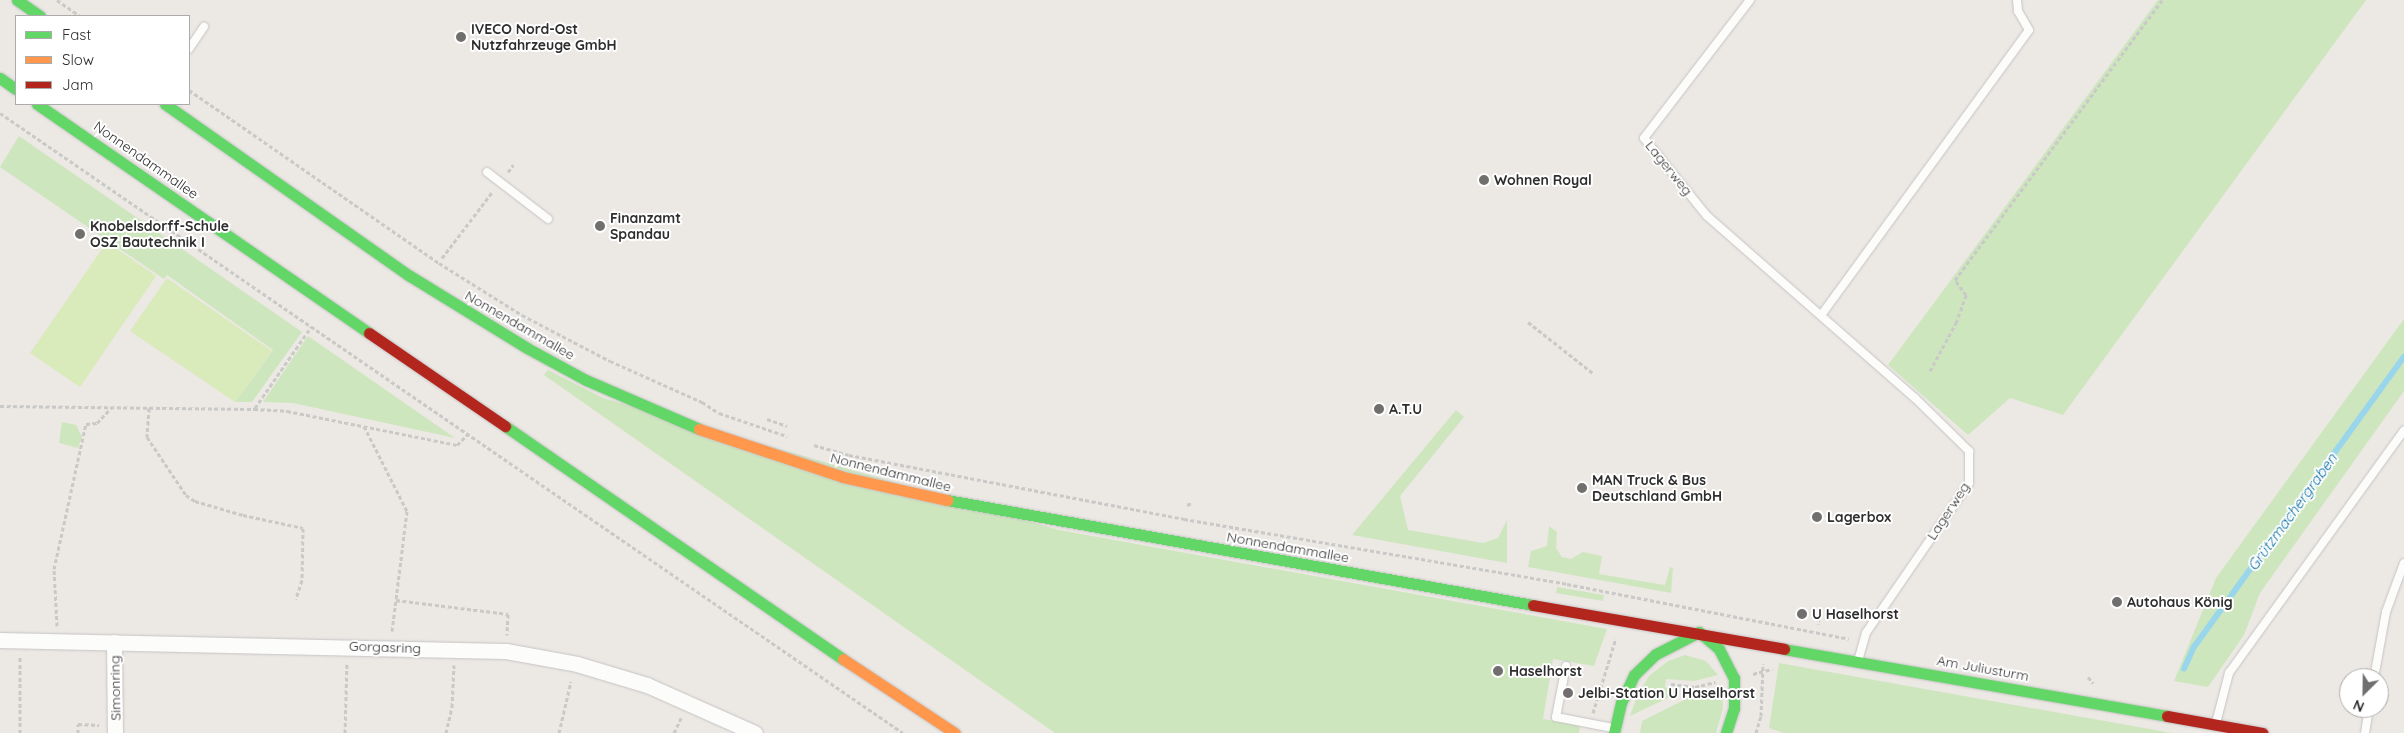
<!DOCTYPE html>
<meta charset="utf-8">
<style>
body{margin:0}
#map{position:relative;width:2404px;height:733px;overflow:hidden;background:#ece8e4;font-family:Quicksand,sans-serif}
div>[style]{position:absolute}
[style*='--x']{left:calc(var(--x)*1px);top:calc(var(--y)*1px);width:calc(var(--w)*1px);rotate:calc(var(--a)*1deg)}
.green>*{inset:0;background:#cee6be}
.pitch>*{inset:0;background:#d9eabb}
.stream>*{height:5.5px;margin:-2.75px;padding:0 2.75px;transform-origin:2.75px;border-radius:2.75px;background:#99d6ec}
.path>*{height:3px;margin-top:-1.5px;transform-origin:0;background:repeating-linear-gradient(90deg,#c9c9c8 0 4px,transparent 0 6.5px)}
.roads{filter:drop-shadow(0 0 1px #c5c4c5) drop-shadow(0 0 1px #c5c4c5)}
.lane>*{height:8px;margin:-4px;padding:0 4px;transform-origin:4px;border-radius:4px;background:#fcfcfb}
.street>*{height:15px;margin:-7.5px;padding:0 7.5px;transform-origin:7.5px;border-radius:7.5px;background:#fcfcfb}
.fast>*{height:11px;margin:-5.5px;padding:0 5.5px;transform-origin:5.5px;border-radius:5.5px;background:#63d668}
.slow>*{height:11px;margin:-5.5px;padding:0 5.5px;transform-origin:5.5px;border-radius:5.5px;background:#ff974d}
.jam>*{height:11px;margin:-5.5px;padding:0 5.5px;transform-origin:5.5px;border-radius:5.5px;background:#b3261e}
.dots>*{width:14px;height:14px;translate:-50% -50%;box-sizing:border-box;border:2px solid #fff;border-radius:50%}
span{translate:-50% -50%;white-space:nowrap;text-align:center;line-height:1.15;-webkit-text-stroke:4px #fff;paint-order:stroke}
.poi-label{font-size:14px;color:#2e2e2e;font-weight:700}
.left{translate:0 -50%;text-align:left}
.street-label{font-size:14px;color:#2e2e2e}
.water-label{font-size:15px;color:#0d6fa3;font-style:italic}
.legend{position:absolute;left:15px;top:15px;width:175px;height:90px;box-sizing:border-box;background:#fff;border:1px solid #ababab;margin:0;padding:6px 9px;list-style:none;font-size:15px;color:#2e2e2e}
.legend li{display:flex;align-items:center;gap:10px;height:25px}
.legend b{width:25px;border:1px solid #ababab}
.north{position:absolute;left:2339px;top:668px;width:50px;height:50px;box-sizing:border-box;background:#fff;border:1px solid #ababab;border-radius:50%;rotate:203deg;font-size:14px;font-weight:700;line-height:20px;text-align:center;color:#2e2e2e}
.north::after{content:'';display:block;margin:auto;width:18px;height:22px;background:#706f6e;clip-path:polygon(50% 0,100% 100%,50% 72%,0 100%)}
</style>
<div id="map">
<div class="green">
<div style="clip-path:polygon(2158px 0,2366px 0,2063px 415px,2010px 398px,1968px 435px,1888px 365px)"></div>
<div style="clip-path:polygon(19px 136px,302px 332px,252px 402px,235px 402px,273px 350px,167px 275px,164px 279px,0 167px)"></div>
<div style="clip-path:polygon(2404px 319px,2404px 391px,2260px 593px,2244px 635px,2208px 687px,2174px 681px,2216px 578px)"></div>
<div style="clip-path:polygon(308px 336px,455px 438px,293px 403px,263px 402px)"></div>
<div style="clip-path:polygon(548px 370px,603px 398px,1059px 530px,1607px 629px,1594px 666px,1553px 659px,1543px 719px,1580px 725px,1579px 733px,1055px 733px,544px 375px)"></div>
<div style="clip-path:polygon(1456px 410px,1464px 417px,1400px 496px,1408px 530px,1483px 543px,1498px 538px,1507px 520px,1507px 563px,1352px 535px)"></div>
<div style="clip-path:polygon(62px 422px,76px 425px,82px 437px,78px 448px,59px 443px)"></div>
<div style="clip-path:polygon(1549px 526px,1557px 532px,1556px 548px,1562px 557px,1571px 559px,1583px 552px,1602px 556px,1599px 574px,1665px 585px,1670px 567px,1673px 568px,1671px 593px,1528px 567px,1531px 551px,1547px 546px)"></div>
<div style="clip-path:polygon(1557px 587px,1604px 595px,1603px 601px,1556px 593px)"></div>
<div style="clip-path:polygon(1685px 655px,1706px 661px,1718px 675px,1694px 681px,1666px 679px,1665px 687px,1677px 690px,1676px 694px,1630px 716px,1638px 694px,1649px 676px,1668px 661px)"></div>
<div style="clip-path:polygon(1779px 663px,2172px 733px,1784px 733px,1769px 728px)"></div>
<div style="clip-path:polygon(1722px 688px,1723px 708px,1716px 733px,1640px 733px,1642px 721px,1684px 700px,1686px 693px)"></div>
</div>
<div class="pitch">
<div style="clip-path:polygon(107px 242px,156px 276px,80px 387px,30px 353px)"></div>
<div style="clip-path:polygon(167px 278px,272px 351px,235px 402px,130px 331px)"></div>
</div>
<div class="stream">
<div style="--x:2184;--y:669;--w:24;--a:-66"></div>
<div style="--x:2194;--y:647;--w:358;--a:-54.1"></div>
</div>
<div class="path">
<div style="--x:57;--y:0;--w:28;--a:35"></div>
<div style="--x:189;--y:90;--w:304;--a:34.7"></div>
<div style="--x:439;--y:263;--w:98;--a:32.1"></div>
<div style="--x:522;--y:315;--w:99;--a:27.6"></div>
<div style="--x:610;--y:361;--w:101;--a:24"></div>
<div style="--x:702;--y:402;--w:20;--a:33"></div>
<div style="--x:719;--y:413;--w:72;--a:18.7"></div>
<div style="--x:0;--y:113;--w:1095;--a:34.47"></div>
<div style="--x:508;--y:172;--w:9;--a:-54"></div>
<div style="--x:442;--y:258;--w:84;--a:-52.7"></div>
<div style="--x:1528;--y:322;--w:84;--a:38.2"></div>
<div style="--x:1930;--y:371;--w:55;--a:-61.6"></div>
<div style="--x:1956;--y:323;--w:30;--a:-70"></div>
<div style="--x:1966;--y:295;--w:19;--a:-126"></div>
<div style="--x:1955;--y:280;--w:348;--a:-53.5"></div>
<div style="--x:0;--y:406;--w:254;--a:0.7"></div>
<div style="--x:254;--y:409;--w:33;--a:3"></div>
<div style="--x:287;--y:411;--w:173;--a:11.3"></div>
<div style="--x:457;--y:445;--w:16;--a:-45"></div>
<div style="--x:149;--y:408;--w:29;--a:94"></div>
<div style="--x:147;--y:437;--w:70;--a:56.1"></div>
<div style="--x:186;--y:495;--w:11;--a:34"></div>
<div style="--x:195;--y:501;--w:50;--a:16.3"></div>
<div style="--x:243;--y:515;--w:61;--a:12.2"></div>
<div style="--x:303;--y:528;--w:52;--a:91.1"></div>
<div style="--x:302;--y:580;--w:20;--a:108"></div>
<div style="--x:255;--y:408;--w:98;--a:-55.3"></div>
<div style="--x:767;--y:419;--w:21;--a:19"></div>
<div style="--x:364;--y:426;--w:95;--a:63.2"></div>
<div style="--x:407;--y:511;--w:121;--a:97.1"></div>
<div style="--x:814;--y:445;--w:36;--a:16"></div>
<div style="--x:849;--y:455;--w:341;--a:10.8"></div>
<div style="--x:1184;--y:519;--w:388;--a:9.6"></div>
<div style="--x:1567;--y:584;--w:287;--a:11"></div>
<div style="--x:1187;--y:505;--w:5;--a:-22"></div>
<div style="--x:396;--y:600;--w:113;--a:7.1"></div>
<div style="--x:508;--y:614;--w:21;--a:93"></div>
<div style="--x:1815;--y:613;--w:6;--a:45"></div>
<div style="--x:1819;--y:617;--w:7;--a:98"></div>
<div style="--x:57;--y:626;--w:57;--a:-93"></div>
<div style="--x:54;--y:569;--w:148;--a:-77.6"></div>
<div style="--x:86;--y:424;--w:11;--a:-5"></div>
<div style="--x:97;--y:423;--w:22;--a:-47"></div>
<div style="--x:1753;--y:674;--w:20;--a:-15"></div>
<div style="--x:2088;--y:677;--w:8;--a:50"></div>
<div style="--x:1671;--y:684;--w:24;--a:7"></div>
<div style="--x:1695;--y:687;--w:21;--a:-14"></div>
<div style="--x:1593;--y:713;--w:78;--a:-73"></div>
<div style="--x:20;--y:733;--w:77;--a:-90"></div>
<div style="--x:78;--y:733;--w:9;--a:-90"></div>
<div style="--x:78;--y:724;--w:21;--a:3"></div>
<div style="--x:345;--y:733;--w:70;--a:-88.4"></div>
<div style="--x:446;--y:733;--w:27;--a:-77"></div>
<div style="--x:452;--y:707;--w:42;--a:-87.3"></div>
<div style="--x:559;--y:733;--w:53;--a:-77"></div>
<div style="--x:674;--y:733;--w:17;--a:-65"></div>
<div style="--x:1756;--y:733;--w:18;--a:-74"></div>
<div style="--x:1761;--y:716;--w:52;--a:-87.8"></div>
</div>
<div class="roads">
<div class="lane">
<div style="--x:1750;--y:0;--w:174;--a:127.5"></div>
<div style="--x:1644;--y:138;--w:100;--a:51.1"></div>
<div style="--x:1707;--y:216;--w:276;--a:41.2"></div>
<div style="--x:1915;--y:398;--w:76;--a:44.5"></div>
<div style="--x:1969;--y:451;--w:32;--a:90"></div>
<div style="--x:1969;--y:483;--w:182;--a:124.5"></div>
<div style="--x:1866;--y:633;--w:29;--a:106"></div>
<div style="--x:189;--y:49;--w:27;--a:-56"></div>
<div style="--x:487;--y:172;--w:77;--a:37.6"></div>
<div style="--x:1822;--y:314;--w:351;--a:-53.9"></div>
<div style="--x:2029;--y:30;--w:22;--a:-120"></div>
<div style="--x:2018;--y:11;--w:11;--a:-95"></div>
<div style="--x:1566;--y:666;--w:52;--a:101.1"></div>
<div style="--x:1556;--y:717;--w:58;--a:10.9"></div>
<div style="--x:2374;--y:678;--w:67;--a:-79.7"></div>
<div style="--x:2386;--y:612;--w:52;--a:-69.8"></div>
<div style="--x:2216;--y:723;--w:52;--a:-75.4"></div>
<div style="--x:2229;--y:673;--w:299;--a:-54.2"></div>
<div style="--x:2365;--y:733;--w:25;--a:-81"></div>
</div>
<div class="street">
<div style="--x:0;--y:640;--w:506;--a:1.25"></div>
<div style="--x:506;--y:651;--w:72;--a:10.4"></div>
<div style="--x:577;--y:664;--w:73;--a:16.7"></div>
<div style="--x:647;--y:685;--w:118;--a:24"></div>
<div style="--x:114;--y:642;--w:91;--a:89.4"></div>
</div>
<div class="fast">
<div style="--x:17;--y:0;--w:28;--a:35"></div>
<div style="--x:0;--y:78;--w:19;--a:35"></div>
<div style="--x:37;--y:104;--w:403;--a:34.6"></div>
<div style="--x:165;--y:104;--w:299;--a:35.1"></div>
<div style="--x:410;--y:276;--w:137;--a:31.6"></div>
<div style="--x:527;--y:348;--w:67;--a:28.5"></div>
<div style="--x:586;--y:380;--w:123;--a:23.4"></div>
<div style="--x:505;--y:426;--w:411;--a:34.6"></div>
<div style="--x:947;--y:500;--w:595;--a:10.16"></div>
<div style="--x:1699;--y:632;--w:26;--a:40"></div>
<div style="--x:1719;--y:649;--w:33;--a:63"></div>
<div style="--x:1734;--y:678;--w:30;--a:90"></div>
<div style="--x:1734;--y:708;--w:26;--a:108"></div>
<div style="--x:1784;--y:649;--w:389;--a:9.9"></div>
<div style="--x:1614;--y:733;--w:31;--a:-77"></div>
<div style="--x:1621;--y:703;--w:31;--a:-65"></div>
<div style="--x:1634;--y:675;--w:30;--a:-44"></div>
<div style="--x:1656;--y:654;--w:48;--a:-27.1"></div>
</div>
<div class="slow">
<div style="--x:699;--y:429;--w:152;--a:18.4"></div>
<div style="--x:843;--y:477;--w:107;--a:12.5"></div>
<div style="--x:843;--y:659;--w:134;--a:33.5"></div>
</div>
<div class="jam">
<div style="--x:369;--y:333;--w:165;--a:34.4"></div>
<div style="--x:1533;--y:605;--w:255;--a:9.9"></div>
<div style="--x:2167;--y:716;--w:97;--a:10.1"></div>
</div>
</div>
<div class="dots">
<div style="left:461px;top:37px;background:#706f6e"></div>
<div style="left:1484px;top:180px;background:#706f6e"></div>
<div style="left:600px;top:226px;background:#706f6e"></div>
<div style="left:80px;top:234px;background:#706f6e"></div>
<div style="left:1379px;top:409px;background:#706f6e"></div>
<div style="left:1582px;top:488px;background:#706f6e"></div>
<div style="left:1817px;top:517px;background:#706f6e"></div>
<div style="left:2117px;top:602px;background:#706f6e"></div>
<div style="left:1802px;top:614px;background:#706f6e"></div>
<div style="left:1498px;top:671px;background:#706f6e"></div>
<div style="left:1568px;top:693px;background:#706f6e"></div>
</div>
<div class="poi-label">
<span class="left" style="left:471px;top:37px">IVECO Nord-Ost<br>Nutzfahrzeuge GmbH</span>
<span class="left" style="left:1494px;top:180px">Wohnen Royal</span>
<span class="left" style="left:610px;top:226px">Finanzamt<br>Spandau</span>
<span class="left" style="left:90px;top:234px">Knobelsdorff-Schule<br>OSZ Bautechnik I</span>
<span class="left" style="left:1389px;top:409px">A.T.U</span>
<span class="left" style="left:1592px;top:488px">MAN Truck &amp; Bus<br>Deutschland GmbH</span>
<span class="left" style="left:1827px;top:517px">Lagerbox</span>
<span class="left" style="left:2127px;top:602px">Autohaus König</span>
<span class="left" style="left:1812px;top:614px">U Haselhorst</span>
<span class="left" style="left:1509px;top:671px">Haselhorst</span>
<span class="left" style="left:1578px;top:693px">Jelbi-Station U Haselhorst</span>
</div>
<div class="street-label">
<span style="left:146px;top:160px;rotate:35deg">Nonnendammallee</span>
<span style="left:1669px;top:168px;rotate:51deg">Lagerweg</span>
<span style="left:520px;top:325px;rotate:30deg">Nonnendammallee</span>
<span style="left:891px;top:472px;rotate:14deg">Nonnendammallee</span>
<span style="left:1948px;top:511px;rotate:-57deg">Lagerweg</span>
<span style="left:1288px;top:547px;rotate:10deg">Nonnendammallee</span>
<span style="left:385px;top:647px;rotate:2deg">Gorgasring</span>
<span style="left:1983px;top:668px;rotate:10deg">Am Juliusturm</span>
<span style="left:115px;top:688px;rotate:-91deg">Simonring</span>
</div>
<div class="water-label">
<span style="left:2292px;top:512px;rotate:-54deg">Grützmachergraben</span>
</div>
<ul class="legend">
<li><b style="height:6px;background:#63d668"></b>Fast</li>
<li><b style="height:6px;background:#ff974d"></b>Slow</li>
<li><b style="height:6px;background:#b3261e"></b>Jam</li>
</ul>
<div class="north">N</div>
</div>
